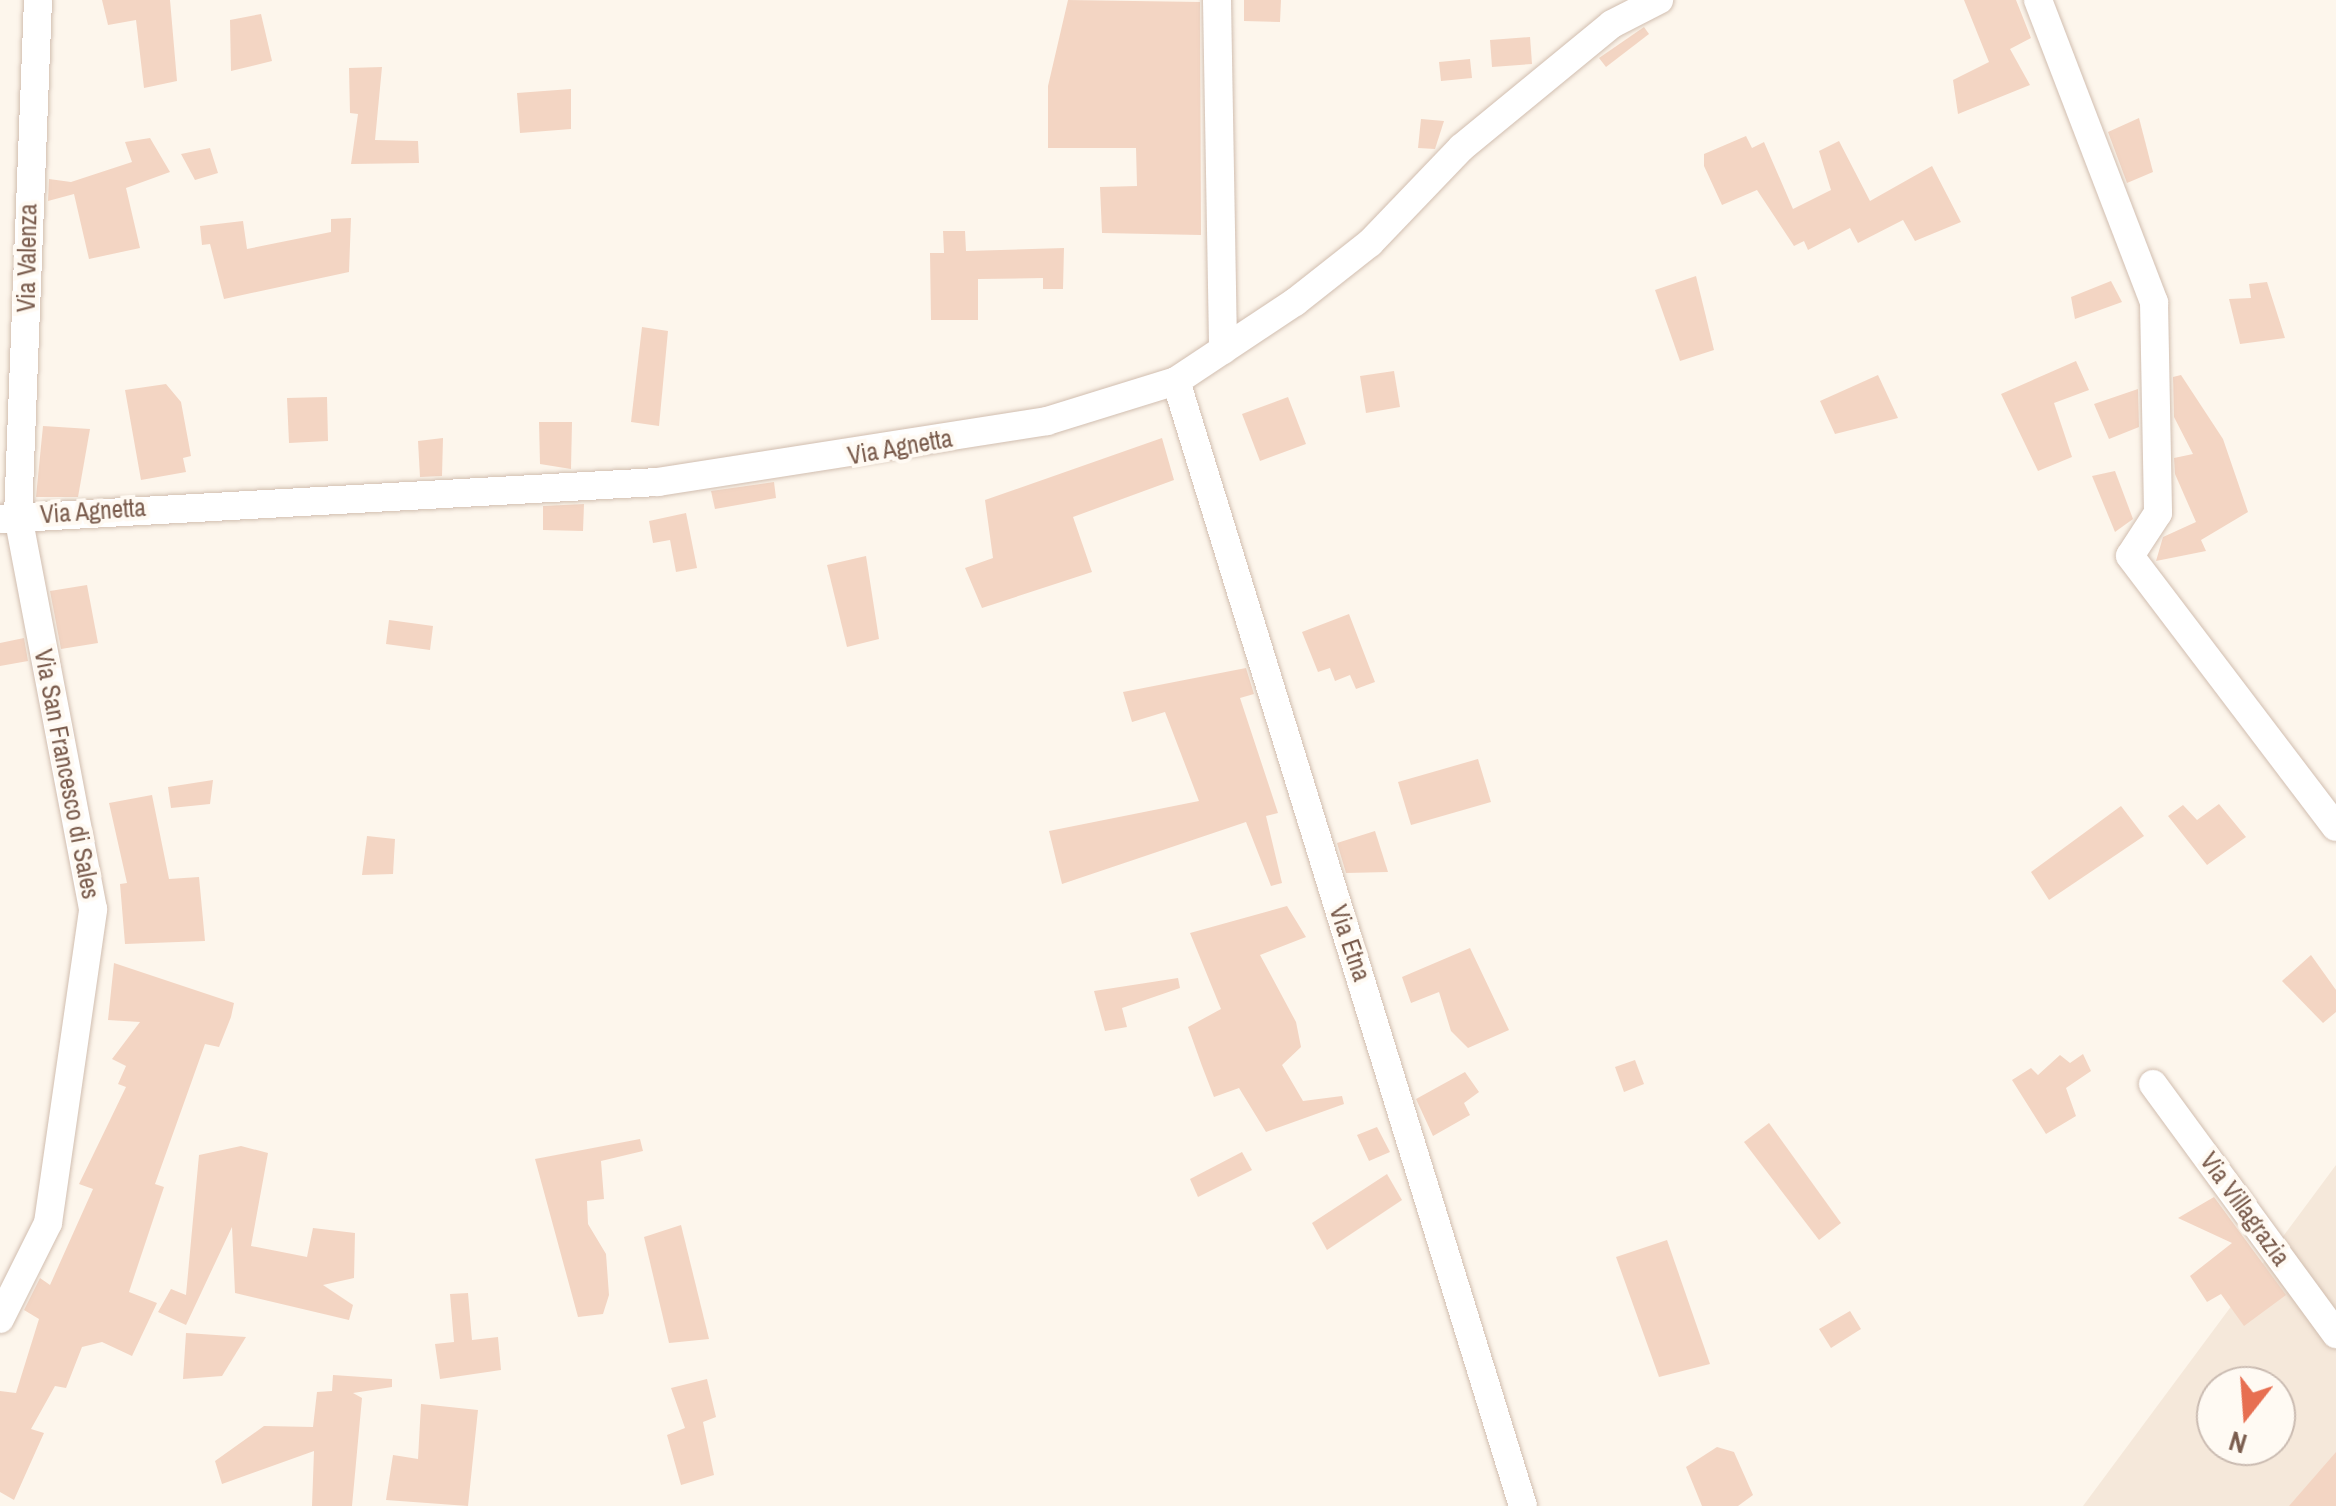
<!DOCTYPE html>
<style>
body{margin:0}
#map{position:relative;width:2336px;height:1506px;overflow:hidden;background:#fdf6ec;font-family:"Archivo Narrow",sans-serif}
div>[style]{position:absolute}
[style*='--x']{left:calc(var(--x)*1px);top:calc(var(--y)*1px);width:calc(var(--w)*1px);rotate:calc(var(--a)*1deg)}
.residential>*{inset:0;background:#f5e8da}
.building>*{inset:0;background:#f3d5c3}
.roads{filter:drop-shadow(0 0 2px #d1beb0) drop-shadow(0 0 2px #d1beb0)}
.street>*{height:28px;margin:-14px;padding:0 14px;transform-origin:14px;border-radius:14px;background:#fff}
span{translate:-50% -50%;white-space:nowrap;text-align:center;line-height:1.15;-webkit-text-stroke:8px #fffaf3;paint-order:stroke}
.street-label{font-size:25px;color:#7a5c4d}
.north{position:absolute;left:2196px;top:1366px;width:100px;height:100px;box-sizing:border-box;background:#fffaf3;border:2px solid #cabbb1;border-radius:50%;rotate:197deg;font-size:28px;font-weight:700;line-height:40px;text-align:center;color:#7a5c4d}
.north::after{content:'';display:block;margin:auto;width:35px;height:45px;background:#e76f51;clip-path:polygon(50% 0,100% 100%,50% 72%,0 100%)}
</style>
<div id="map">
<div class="residential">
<div style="clip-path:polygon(evenodd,2336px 1165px,2336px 1506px,2083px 1506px,2336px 1165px,2216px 1386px,2276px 1386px,2276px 1446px,2216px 1446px,2216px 1386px)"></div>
</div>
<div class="building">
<div style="clip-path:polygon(102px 0,170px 0,177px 81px,144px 88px,136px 20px,108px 25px)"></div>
<div style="clip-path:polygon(1068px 0,1200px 2px,1201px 235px,1102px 233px,1100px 187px,1137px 186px,1136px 148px,1048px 148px,1048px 86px)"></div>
<div style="clip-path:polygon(1244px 0,1281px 0,1280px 22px,1244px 21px)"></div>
<div style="clip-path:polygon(1964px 0,2016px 0,2031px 38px,2010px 49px,2030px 85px,1958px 114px,1953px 80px,1989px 62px)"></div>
<div style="clip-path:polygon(261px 14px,272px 61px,231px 71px,230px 20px)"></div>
<div style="clip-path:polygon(1644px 27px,1649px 34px,1606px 67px,1599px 58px)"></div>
<div style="clip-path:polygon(1530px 37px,1532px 64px,1492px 67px,1490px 40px)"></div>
<div style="clip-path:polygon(1470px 59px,1472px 78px,1441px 81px,1439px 62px)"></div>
<div style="clip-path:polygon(382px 67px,375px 140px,418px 141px,419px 163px,351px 164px,358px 114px,350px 113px,349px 68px)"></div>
<div style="clip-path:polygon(571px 89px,571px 129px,520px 133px,517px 93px)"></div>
<div style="clip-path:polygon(2139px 118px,2153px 172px,2127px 183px,2108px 132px)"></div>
<div style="clip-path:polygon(1421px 119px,1444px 121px,1435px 149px,1418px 148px)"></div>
<div style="clip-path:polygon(1746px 136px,1752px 148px,1764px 142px,1793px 209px,1831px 190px,1819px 151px,1839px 141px,1870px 201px,1932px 166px,1961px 222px,1915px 241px,1903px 220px,1858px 243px,1850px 228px,1808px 250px,1804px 241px,1794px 246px,1757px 190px,1722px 205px,1704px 166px,1704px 154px)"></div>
<div style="clip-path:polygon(150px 138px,170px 172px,126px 188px,140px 248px,89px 259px,74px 194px,48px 201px,49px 179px,71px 182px,132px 162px,125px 142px)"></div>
<div style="clip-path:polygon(210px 148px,218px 173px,195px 180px,181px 154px)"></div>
<div style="clip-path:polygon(351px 218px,349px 272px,224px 299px,210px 244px,202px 245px,200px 226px,243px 221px,247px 249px,331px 232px,331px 219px)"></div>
<div style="clip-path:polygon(943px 231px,965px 231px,966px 251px,1064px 248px,1063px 289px,1043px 289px,1043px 278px,978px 279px,978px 320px,931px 320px,930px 253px,944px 253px)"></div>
<div style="clip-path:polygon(1696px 276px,1714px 350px,1680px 361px,1655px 290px)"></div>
<div style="clip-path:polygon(2111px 281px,2122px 302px,2075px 319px,2071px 297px)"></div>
<div style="clip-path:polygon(2267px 282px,2285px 338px,2240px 344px,2229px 299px,2251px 298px,2249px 284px)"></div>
<div style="clip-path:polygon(642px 327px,668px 331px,659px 426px,631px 422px)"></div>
<div style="clip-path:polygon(2076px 361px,2089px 390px,2054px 403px,2072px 457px,2038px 471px,2001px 394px)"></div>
<div style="clip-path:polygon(1394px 371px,1400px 407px,1366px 413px,1360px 376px)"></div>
<div style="clip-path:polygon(1878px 375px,1898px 418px,1835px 434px,1820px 401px)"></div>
<div style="clip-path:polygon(2181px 375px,2223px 439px,2248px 512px,2201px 540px,2206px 551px,2156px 561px,2163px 537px,2196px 522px,2175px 474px,2174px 458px,2193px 454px,2174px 417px,2173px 377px)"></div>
<div style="clip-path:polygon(166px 384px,181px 402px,191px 456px,183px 458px,186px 472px,141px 480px,125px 390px)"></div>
<div style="clip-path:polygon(2138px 389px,2139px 427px,2109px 439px,2094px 404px)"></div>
<div style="clip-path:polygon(327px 397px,328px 441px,289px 443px,287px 398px)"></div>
<div style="clip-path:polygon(1288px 397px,1306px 444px,1260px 461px,1242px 414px)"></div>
<div style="clip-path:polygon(539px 422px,572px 422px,571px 469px,540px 464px)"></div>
<div style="clip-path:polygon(43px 426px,90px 429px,78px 497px,36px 497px)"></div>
<div style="clip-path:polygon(443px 438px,442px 476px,420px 477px,418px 441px)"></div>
<div style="clip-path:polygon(1162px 438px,1174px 480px,1073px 517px,1092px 572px,982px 608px,965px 568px,993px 558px,985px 500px)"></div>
<div style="clip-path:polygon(2115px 471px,2133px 519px,2115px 532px,2092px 476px)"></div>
<div style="clip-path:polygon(774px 482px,776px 498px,715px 509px,711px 491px)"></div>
<div style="clip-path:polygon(584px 504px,583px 531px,543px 530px,543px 506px)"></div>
<div style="clip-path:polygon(686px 513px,697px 568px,676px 572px,670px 540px,653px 543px,649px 521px)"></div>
<div style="clip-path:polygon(866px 556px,879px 639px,847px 647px,827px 565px)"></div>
<div style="clip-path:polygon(87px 585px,98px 643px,61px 649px,50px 591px)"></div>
<div style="clip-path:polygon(1349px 614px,1375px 682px,1356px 689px,1350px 675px,1335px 681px,1330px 668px,1318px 672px,1302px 632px)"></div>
<div style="clip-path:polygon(389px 620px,433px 626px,430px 650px,386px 644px)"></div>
<div style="clip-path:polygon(24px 638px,28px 661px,0 666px,0 643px)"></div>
<div style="clip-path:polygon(1246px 668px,1254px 694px,1240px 698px,1278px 813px,1266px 816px,1282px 883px,1271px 886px,1246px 822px,1062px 884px,1049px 831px,1199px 801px,1165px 712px,1132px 722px,1123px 692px)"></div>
<div style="clip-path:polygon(1478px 759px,1491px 802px,1411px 825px,1398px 782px)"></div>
<div style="clip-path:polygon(213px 780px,210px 804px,171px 808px,168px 787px)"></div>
<div style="clip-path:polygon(152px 795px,169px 879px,199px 877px,205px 941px,125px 944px,120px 884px,127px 883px,109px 803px)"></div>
<div style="clip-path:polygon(2219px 804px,2246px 837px,2207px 865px,2168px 816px,2183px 805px,2197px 820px)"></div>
<div style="clip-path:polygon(2121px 806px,2144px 836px,2049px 900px,2031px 872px)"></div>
<div style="clip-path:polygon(1375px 831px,1388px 872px,1346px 873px,1337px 843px)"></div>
<div style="clip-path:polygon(367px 836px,395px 839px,393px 874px,362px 875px)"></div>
<div style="clip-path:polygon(1287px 906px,1306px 937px,1260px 955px,1296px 1022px,1301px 1047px,1282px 1065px,1303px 1101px,1342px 1096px,1344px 1104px,1266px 1132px,1239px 1088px,1214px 1097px,1202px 1066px,1188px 1027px,1221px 1009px,1190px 933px)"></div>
<div style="clip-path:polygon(1470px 948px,1509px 1030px,1468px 1048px,1451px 1031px,1439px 992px,1411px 1003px,1402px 977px)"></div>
<div style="clip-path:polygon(2311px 955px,2336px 990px,2336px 1012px,2323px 1023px,2282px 981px)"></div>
<div style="clip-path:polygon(114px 963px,234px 1003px,231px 1017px,219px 1047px,205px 1044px,155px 1184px,164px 1187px,129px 1292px,157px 1303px,132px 1356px,102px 1342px,82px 1347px,66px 1388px,55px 1386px,31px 1429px,44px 1433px,14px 1500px,0 1492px,0 1391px,16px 1393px,39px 1319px,24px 1310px,40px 1278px,50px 1285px,93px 1189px,79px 1184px,126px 1087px,118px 1084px,126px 1066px,112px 1059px,140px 1022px,108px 1020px)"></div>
<div style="clip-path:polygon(1178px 978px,1180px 988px,1122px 1008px,1127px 1027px,1105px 1031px,1094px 991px)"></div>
<div style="clip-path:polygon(2083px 1054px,2091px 1071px,2066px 1088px,2076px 1116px,2046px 1134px,2012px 1080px,2031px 1068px,2038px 1075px,2060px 1055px,2070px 1063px)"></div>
<div style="clip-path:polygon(1635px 1060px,1644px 1084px,1624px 1092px,1615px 1067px)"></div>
<div style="clip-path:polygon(1465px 1072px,1479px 1092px,1464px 1103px,1470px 1115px,1433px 1136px,1416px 1099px)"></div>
<div style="clip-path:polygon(1769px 1123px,1841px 1223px,1819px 1240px,1744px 1142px)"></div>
<div style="clip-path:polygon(1377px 1127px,1390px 1152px,1369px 1161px,1357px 1135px)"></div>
<div style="clip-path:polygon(640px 1139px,643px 1151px,601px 1161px,604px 1199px,587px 1201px,588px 1224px,606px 1254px,609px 1295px,603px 1314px,578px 1317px,535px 1159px)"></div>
<div style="clip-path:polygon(241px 1146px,268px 1153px,251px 1246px,307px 1257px,313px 1228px,355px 1233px,354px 1278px,323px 1285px,353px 1305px,349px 1320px,235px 1293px,232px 1227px,186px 1325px,158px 1312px,171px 1289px,186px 1295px,199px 1155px)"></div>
<div style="clip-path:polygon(1242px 1152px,1252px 1170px,1198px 1197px,1190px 1179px)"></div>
<div style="clip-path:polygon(1387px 1174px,1402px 1200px,1327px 1250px,1312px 1223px)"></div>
<div style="clip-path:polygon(2214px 1197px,2286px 1295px,2244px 1326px,2221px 1294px,2207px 1302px,2190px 1276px,2232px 1243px,2178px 1218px)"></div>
<div style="clip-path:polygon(681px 1225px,709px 1339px,669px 1343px,644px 1237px)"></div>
<div style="clip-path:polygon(1667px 1240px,1710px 1364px,1659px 1377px,1616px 1257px)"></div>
<div style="clip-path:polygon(468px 1293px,472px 1340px,498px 1337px,501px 1370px,440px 1379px,435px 1344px,454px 1342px,450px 1294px)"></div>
<div style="clip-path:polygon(1850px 1311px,1861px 1329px,1831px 1348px,1819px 1329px)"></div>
<div style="clip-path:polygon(186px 1333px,246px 1337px,222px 1376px,183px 1379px)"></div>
<div style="clip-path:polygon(333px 1375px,392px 1379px,392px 1387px,353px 1393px,362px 1398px,352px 1506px,312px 1506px,314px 1451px,222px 1484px,215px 1461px,264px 1426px,313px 1427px,317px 1392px,332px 1391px)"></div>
<div style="clip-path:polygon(707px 1379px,716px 1417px,703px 1422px,714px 1475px,681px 1485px,667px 1435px,685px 1428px,671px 1388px)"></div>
<div style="clip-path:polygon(421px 1404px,478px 1410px,468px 1506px,386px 1500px,393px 1455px,418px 1459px)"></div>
<div style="clip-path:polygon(1717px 1447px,1734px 1452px,1753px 1495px,1738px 1506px,1702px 1506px,1686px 1467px)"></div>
<div style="clip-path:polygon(2336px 1452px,2336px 1506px,2289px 1506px)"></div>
</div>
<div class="roads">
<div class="street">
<div style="--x:1217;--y:0;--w:350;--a:89"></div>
<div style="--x:2038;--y:0;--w:324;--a:69"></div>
<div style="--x:2154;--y:302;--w:211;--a:88.9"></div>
<div style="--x:2158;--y:513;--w:51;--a:123.1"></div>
<div style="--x:2130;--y:556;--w:340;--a:52.8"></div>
<div style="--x:1176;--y:381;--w:1177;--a:72.86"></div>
<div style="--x:0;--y:519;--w:659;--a:-3.22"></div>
<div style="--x:658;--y:482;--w:394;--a:-8.9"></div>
<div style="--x:1047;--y:421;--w:135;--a:-17.2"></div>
<div style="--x:1176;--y:381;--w:143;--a:-33.6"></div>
<div style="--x:1295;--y:302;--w:95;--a:-38.2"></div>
<div style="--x:1370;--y:243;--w:132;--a:-46.2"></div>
<div style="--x:1461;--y:148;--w:195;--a:-39.4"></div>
<div style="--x:1612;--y:24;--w:53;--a:-27.1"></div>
<div style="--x:2153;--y:1084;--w:310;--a:53.8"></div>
<div style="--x:0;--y:1319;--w:107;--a:-63.4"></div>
<div style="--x:48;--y:1223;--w:317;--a:-81.8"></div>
<div style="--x:93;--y:909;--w:400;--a:-100.8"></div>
<div style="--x:18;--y:516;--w:516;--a:-87.78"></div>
</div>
</div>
<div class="street-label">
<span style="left:27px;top:258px;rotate:-89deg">Via Valenza</span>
<span style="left:900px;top:447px;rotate:-10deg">Via Agnetta</span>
<span style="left:93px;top:511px;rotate:-4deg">Via Agnetta</span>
<span style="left:67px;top:774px;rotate:79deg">Via San Francesco di Sales</span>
<span style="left:1350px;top:943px;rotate:71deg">Via Etna</span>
<span style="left:2245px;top:1209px;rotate:54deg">Via Villagrazia</span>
</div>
<div class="north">N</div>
</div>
